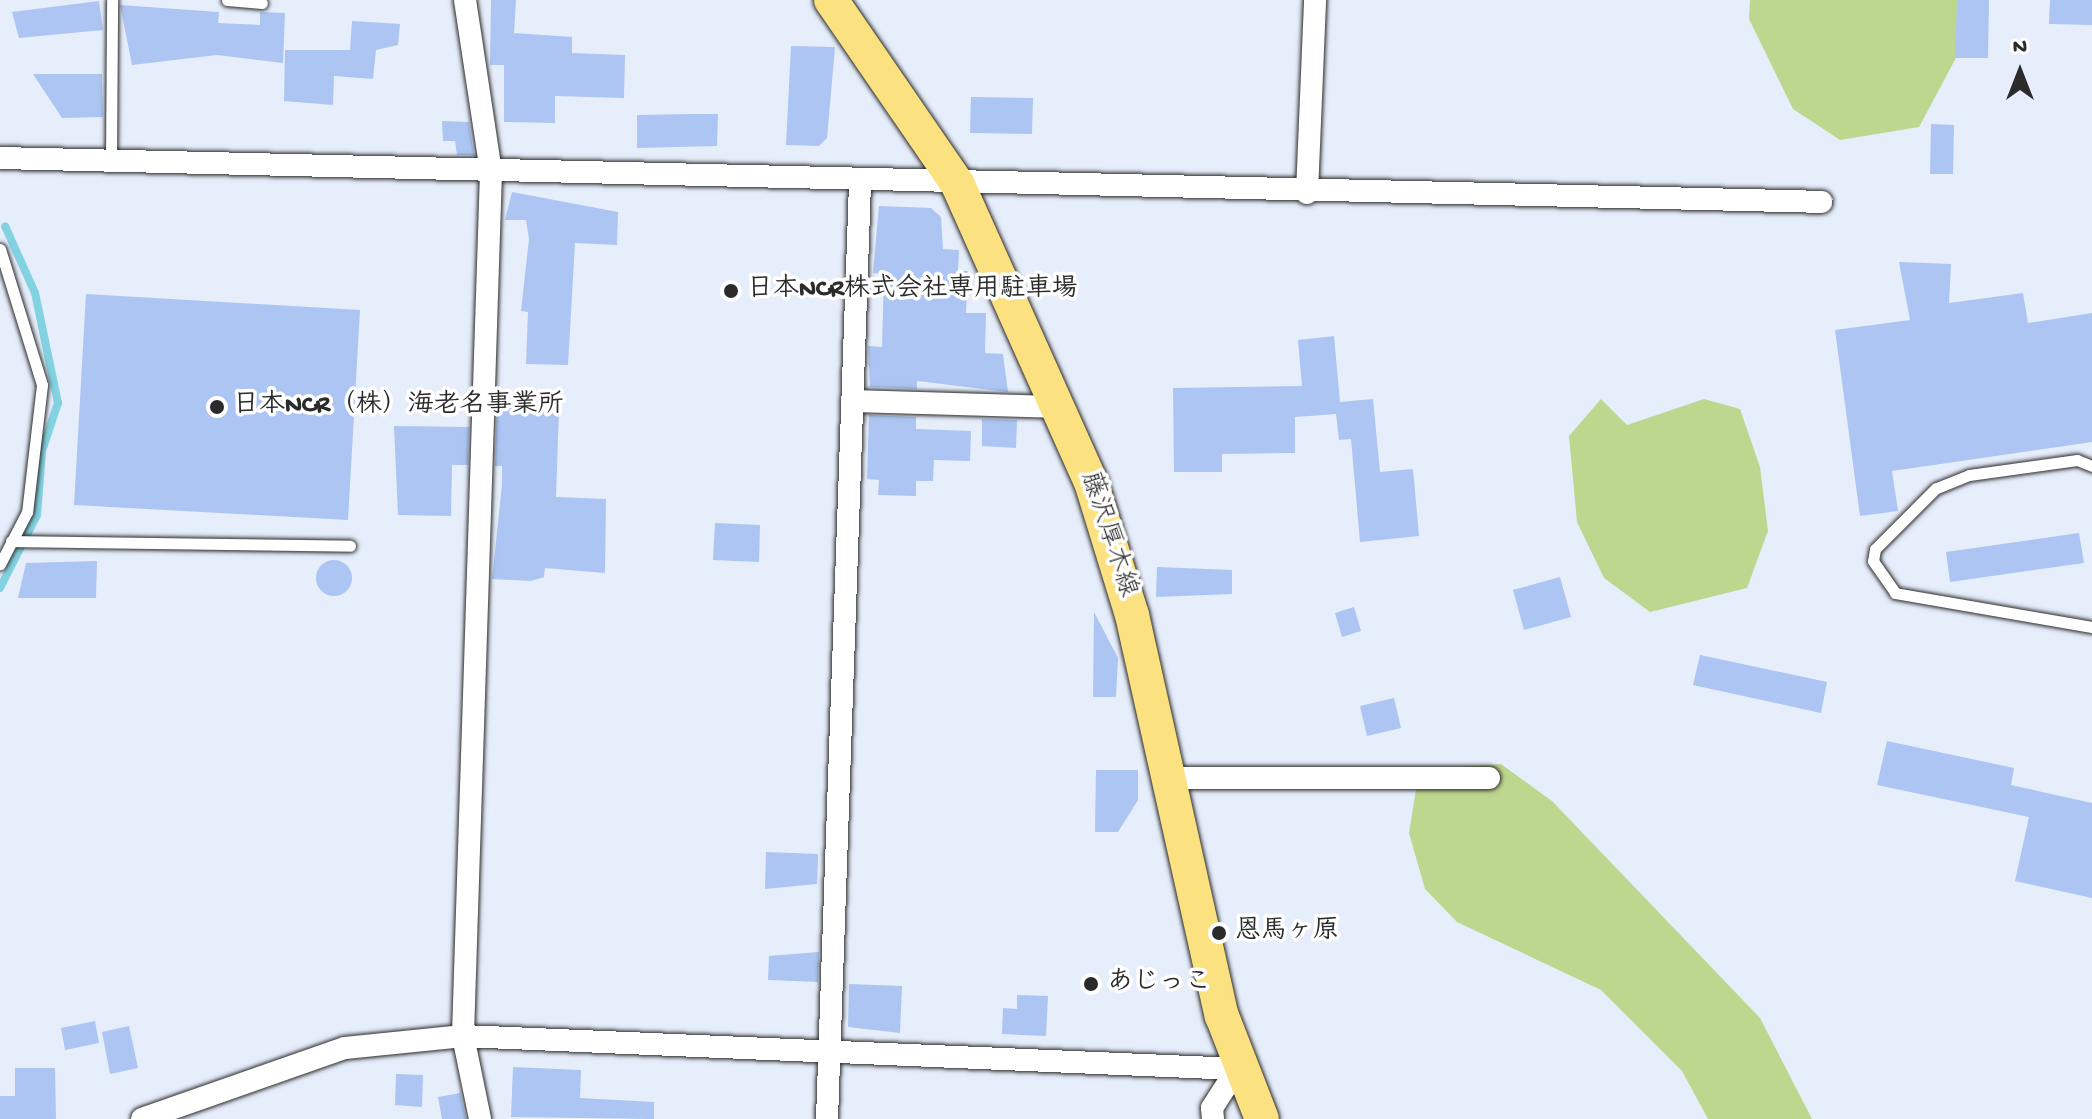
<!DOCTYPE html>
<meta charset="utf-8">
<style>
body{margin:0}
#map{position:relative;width:2092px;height:1119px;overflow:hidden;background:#e6eefb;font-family:"Gochi Hand","Klee One",sans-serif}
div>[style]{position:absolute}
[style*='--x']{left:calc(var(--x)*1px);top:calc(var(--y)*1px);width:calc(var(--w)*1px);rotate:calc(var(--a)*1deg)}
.green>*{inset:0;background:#bdd78e}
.stream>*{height:8px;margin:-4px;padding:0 4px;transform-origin:4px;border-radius:4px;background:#83d2e1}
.building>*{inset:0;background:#acc5f2}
.round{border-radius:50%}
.roads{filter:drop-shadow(0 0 2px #2b2b2b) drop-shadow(0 0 2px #2b2b2b)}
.service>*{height:11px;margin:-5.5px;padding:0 5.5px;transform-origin:5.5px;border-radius:5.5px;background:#fff}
.minor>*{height:22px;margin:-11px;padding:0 11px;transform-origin:11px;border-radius:11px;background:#fff}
.primary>*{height:34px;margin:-17px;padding:0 17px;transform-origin:17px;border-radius:17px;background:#fbe180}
.dots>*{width:22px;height:22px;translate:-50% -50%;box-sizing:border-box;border:4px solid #fff;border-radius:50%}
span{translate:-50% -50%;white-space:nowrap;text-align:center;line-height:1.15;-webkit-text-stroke:7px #fff;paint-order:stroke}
.poi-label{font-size:26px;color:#2b2b2b;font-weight:700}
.left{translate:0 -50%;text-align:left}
.street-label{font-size:26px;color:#2b2b2b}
.north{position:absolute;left:1980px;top:32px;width:80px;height:80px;-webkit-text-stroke:6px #fff;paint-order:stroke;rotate:0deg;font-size:22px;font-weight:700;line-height:32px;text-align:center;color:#2b2b2b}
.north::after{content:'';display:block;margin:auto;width:28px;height:36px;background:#2b2b2b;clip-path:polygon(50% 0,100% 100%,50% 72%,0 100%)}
</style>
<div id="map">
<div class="green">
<div style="clip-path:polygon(1750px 0,1987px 0,1919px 127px,1840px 140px,1793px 109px,1749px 19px)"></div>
<div style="clip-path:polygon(1601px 399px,1627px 425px,1704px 399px,1740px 409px,1760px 467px,1768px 531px,1747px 588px,1650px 612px,1604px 578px,1577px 522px,1569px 436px)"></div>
<div style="clip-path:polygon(1501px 764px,1552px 801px,1760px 1018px,1812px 1119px,1708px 1119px,1682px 1071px,1601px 990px,1457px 922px,1425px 889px,1409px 833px,1419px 770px)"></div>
</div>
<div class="stream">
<div style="--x:0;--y:588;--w:82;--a:-63.1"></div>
<div style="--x:37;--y:515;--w:64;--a:-85.5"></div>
<div style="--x:42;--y:451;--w:51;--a:-71.6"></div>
<div style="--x:58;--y:403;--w:112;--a:-101.8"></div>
<div style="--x:35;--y:293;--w:73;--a:-114.1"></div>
</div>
<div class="building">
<div style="clip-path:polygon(491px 0,516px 0,514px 33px,572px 37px,572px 53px,625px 55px,624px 98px,555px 96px,555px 123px,504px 122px,504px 65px,490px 65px)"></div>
<div style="clip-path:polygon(1957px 0,1989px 0,1988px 58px,1955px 58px)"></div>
<div style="clip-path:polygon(2050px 0,2092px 0,2092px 25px,2049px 24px)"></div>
<div style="clip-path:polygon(99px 1px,103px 30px,19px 38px,12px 12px)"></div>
<div style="clip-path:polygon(120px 5px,219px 12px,218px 23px,260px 25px,260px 12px,285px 13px,283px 63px,217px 55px,132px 65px)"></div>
<div style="clip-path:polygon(352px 21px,400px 24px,398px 45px,376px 50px,373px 79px,334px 76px,333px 105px,284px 101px,285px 50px,350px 50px)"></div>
<div style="clip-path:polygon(791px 46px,835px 47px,827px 138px,819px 146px,786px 145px)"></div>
<div style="clip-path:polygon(33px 74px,102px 74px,103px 117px,62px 118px)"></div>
<div style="clip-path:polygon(971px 97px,1033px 98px,1032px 134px,970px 133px)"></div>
<div style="clip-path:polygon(693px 114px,718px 114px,717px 146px,637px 148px,637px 115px)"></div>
<div style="clip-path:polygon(442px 121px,469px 122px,474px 155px,457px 155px,455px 141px,443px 141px)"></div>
<div style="clip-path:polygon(1931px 124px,1954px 125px,1953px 174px,1930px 174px)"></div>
<div style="clip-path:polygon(512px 192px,618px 212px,617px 245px,575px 243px,568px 365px,526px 364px,528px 312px,521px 311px,529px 239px,526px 220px,505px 220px)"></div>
<div style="clip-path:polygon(879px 206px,931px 208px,941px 217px,943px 249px,959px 250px,958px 271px,968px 271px,966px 313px,986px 313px,985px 353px,1003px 354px,1008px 392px,917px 381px,917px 389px,870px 387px,868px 346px,882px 347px,884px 274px,873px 273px)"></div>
<div style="clip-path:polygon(1899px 262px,1951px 264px,1949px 303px,2023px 293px,2028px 323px,2092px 313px,2092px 442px,1892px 471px,1898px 511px,1860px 516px,1835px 330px,1910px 320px)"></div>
<div style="clip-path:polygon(86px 294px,360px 310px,348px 520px,74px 505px)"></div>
<div style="clip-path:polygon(1334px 336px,1340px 402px,1373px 399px,1380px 472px,1413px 469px,1419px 536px,1360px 542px,1351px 439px,1339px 440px,1336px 414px,1295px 417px,1295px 453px,1222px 454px,1222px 472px,1174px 472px,1173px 388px,1302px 386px,1298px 340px)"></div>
<div style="clip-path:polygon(497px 407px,559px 409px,556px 497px,606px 499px,605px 573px,545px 568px,544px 577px,531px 581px,492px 579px,502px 485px,502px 466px,495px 466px)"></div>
<div style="clip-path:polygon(869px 415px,916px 417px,916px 429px,971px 431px,970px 461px,934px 460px,933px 481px,916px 481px,916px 496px,878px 495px,879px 480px,867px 479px)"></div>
<div style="clip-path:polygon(982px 419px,1017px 420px,1016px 448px,982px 446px)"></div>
<div style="clip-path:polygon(394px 426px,469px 427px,468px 465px,452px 465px,451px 516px,398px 515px)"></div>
<div style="clip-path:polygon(715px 523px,760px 525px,759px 562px,713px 560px)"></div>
<div style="clip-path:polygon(2079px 533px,2084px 563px,1950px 582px,1946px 552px)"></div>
<div class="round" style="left:316px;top:560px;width:36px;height:36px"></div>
<div style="clip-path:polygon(97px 561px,96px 598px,18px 598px,26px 563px)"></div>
<div style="clip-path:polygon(1157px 567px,1232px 570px,1232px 594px,1156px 597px)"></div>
<div style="clip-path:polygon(1560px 577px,1571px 617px,1524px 630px,1513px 590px)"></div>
<div style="clip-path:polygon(1354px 607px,1361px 631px,1342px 637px,1335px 613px)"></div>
<div style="clip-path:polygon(1094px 612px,1118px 658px,1116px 697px,1093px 697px)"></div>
<div style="clip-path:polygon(1700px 655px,1827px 682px,1821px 713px,1693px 685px)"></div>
<div style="clip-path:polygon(1394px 698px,1401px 728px,1367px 736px,1360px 706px)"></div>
<div style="clip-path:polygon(1887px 741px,2014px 768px,2011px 785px,2092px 803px,2092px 898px,2015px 881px,2029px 817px,1877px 785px)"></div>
<div style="clip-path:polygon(1096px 770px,1138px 770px,1138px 800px,1118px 832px,1095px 832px)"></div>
<div style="clip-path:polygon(766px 852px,818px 854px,817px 884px,765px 889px)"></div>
<div style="clip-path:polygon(819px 952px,818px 982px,768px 980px,769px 956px)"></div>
<div style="clip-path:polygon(849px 984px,902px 986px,900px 1033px,848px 1027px)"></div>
<div style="clip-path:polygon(1017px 995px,1048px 996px,1046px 1036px,1002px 1034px,1003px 1008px,1017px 1009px)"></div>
<div style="clip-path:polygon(95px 1021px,99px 1043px,65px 1050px,61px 1028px)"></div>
<div style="clip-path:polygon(129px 1026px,138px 1068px,110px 1074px,102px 1032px)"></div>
<div style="clip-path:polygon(513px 1067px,581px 1070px,580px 1098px,654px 1102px,654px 1119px,511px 1117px)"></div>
<div style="clip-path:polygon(15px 1068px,55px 1068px,56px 1119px,0 1119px,0 1096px,15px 1096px)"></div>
<div style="clip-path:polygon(396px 1074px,423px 1075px,422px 1107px,395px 1105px)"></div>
<div style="clip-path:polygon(460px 1093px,466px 1119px,442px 1119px,438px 1097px)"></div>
</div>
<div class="roads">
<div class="service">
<div style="--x:227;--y:0;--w:35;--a:5"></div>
<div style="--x:111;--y:161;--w:161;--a:-89.6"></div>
<div style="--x:0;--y:249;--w:142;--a:72.8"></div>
<div style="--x:42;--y:385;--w:128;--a:96.7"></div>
<div style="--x:27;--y:512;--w:59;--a:117.4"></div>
<div style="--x:2092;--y:466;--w:16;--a:-158"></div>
<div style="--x:2077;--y:460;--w:109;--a:172.1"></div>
<div style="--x:1969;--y:475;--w:35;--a:158"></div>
<div style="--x:1936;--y:488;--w:86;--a:135"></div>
<div style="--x:1875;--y:549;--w:12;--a:99"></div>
<div style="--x:1873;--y:561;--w:39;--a:55"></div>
<div style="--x:1895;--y:593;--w:200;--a:9.8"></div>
<div style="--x:11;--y:541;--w:339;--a:0.8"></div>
</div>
<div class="minor">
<div style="--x:465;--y:0;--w:174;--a:81.4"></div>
<div style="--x:491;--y:172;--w:864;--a:91.86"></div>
<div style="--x:463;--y:1036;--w:85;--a:78.4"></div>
<div style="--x:0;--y:158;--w:1822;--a:1.38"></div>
<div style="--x:1307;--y:193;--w:193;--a:-87.6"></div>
<div style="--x:855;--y:401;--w:204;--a:1.7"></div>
<div style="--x:1167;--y:778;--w:322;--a:0"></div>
<div style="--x:142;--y:1119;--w:215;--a:-19.3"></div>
<div style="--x:345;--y:1048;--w:119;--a:-5.8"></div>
<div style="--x:463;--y:1036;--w:775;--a:2.44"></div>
<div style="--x:827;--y:1119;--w:937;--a:-87.98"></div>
<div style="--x:1213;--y:1119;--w:11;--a:-95"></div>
<div style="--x:1212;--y:1108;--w:46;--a:-57.3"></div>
</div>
<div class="primary">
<div style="--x:831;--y:0;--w:224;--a:55.5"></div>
<div style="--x:958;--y:185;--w:325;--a:65.9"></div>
<div style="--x:1091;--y:482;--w:139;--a:72.9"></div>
<div style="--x:1132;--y:615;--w:411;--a:77.4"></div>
<div style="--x:1222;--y:1016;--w:110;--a:68.8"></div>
</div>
</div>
<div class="dots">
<div style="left:731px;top:291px;background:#2b2b2b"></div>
<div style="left:217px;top:407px;background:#2b2b2b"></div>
<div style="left:1219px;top:933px;background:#2b2b2b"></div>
<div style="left:1091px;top:984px;background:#2b2b2b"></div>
</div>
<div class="poi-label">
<span class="left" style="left:747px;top:291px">日本NCR株式会社専用駐車場</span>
<span class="left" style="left:233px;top:407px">日本NCR（株）海老名事業所</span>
<span class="left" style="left:1235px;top:933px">恩馬ヶ原</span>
<span class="left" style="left:1107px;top:984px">あじっこ</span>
</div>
<div class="street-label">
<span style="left:1107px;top:535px;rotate:72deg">藤沢厚木線</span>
</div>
<div class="north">N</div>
</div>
